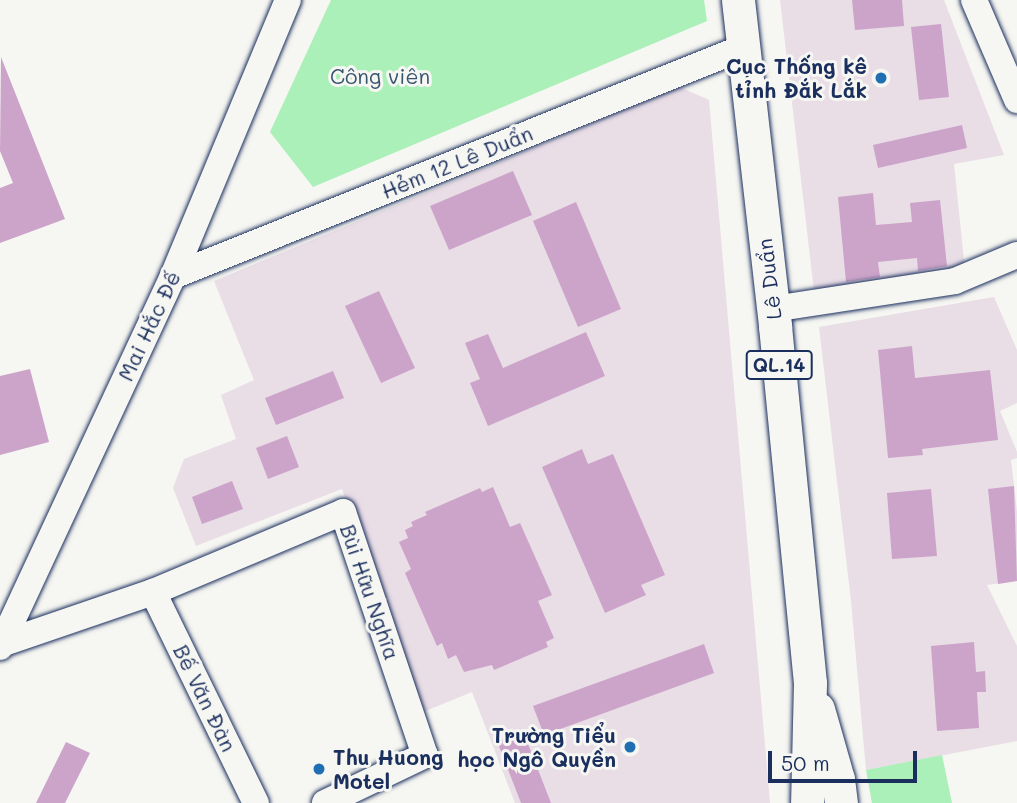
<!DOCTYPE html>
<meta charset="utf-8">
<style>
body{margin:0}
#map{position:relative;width:1017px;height:803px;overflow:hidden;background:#f6f6f2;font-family:Mali,sans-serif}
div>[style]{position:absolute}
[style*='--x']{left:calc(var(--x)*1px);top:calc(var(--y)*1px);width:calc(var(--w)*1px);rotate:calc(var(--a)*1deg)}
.built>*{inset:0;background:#e9dde6}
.green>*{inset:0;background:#abefb9}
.building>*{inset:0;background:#cca4ca}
.roads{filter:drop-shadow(0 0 2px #1b2f5e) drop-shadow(0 0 2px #1b2f5e)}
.minor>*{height:26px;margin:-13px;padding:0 13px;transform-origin:13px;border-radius:13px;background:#f6f6f2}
.major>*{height:33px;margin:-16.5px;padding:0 16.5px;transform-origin:16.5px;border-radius:16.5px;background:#f6f6f2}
.dots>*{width:19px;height:19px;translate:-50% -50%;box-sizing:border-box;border:4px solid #f6f6f2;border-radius:50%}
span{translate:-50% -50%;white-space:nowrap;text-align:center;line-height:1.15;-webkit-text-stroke:6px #f6f6f2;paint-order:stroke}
.shield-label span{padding:2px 5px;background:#f6f6f2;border:2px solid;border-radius:5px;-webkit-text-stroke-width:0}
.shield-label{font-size:19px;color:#1b2f5e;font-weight:700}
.poi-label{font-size:21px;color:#1b2f5e;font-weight:700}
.right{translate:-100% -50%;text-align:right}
.left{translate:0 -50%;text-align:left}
.park-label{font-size:21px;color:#385570}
.street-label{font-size:21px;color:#1b2f5e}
.scale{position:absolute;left:768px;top:751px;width:149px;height:32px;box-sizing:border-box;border:4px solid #1b2f5e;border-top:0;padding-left:9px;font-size:21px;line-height:24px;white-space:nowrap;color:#1b2f5e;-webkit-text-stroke:5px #f6f6f2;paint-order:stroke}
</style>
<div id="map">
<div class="built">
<div style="clip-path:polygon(780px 0,944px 0,1004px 155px,954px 164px,966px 280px,816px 308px)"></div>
<div style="clip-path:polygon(680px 87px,709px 100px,770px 803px,515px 803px,472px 692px,423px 712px,342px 489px,196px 546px,173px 488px,184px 459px,236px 439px,221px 395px,254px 380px,214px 281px)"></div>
<div style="clip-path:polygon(994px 297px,1017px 350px,1017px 403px,1000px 411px,1017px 452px,1017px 458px,1011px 460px,1017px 512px,1017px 581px,987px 585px,1017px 646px,1017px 741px,866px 770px,851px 601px,819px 327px)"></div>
</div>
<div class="green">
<div style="clip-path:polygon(331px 0,704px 0,707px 21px,313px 187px,270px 132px)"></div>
<div style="clip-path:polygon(942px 755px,952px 803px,872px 803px,866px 770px)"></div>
</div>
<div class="building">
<div style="clip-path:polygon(852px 0,902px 0,904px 26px,855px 30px)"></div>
<div style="clip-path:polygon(941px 24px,949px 97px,919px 100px,911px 27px)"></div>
<div style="clip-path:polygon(1px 57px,65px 219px,0 243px,0 188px,13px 183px,0 151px)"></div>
<div style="clip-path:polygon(962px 125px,967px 148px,878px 168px,873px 145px)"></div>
<div style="clip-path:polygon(513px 171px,532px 215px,449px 250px,430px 206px)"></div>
<div style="clip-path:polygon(873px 193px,876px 225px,912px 222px,910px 203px,940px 200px,947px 266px,918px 271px,917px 258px,878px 262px,880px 277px,846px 282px,838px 197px)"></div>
<div style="clip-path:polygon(576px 202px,621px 309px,578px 327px,533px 221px)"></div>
<div style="clip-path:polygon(379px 291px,415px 368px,381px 383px,345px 306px)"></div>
<div style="clip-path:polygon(586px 332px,605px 376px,488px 426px,470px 383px,480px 379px,465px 343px,488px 334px,503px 368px)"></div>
<div style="clip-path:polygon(912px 346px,915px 378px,990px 370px,998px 440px,922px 449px,923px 455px,888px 458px,878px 350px)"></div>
<div style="clip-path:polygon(30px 369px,49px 442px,0 455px,0 376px)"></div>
<div style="clip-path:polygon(333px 371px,344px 398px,276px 425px,265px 398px)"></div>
<div style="clip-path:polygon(287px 436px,299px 467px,268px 479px,256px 448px)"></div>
<div style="clip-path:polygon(582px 449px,588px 464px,613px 454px,665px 575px,641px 585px,646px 595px,605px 613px,542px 467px)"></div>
<div style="clip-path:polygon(232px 481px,243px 509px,202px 524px,192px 497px)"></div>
<div style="clip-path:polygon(1014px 486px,1017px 581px,998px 584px,988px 489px)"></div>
<div style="clip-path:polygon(493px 487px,510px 527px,520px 523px,552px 595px,538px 601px,554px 638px,546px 642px,548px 647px,494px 670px,492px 665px,464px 672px,456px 655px,448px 659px,442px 643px,437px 646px,405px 573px,411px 569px,399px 542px,408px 538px,405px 530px,413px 526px,411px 522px,427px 515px,425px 512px,480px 488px,482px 492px)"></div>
<div style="clip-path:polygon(931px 489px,937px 556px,892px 559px,887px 493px)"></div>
<div style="clip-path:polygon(974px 642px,976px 672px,985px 671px,986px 692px,977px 692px,979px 728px,937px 731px,931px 646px)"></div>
<div style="clip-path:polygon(704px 644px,714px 673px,544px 735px,533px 706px)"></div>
<div style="clip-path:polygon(523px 731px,551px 803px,521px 803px,497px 741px)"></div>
<div style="clip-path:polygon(66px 742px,90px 753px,65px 803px,36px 803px)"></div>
</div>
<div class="roads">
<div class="minor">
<div style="--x:974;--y:0;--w:109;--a:66.7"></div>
<div style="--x:173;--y:276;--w:613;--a:-21.84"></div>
<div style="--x:773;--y:309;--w:184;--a:-8.7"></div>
<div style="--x:955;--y:281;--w:67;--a:-22.8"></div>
<div style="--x:153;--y:592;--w:235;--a:64"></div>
<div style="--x:1;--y:644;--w:161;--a:-18.9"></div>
<div style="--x:153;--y:592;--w:206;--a:-22.8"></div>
<div style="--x:343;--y:512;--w:256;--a:71.4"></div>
<div style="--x:425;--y:755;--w:111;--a:154.4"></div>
<div style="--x:0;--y:647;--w:409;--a:-65"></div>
<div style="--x:173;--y:276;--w:299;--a:-67.4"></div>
</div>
<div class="major">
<div style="--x:738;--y:0;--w:328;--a:83.5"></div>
<div style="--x:775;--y:326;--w:359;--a:84.4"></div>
<div style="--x:810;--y:683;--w:120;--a:91.4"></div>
<div style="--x:818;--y:709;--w:73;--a:74.1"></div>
<div style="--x:838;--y:779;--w:24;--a:83"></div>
</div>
</div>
<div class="dots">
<div style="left:881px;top:78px;background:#1f6fb2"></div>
<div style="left:630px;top:747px;background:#1f6fb2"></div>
<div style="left:319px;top:769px;background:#1f6fb2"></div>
</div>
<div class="shield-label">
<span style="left:779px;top:365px">QL.14</span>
</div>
<div class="poi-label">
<span class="right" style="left:867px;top:78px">Cục Thống kê<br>tỉnh Đắk Lắk</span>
<span class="right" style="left:616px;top:747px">Trường Tiểu<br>học Ngô Quyền</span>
<span class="left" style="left:333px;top:769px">Thu Huong<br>Motel</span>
</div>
<div class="park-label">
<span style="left:380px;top:76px">Công viên</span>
</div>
<div class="street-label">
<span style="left:457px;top:162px;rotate:-22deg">Hẻm 12 Lê Duẩn</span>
<span style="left:769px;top:279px;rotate:-97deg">Lê Duẩn</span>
<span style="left:149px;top:326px;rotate:-65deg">Mai Hắc Đế</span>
<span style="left:370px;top:592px;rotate:71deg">Bùi Hữu Nghĩa</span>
<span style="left:205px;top:698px;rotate:64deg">Bế Văn Đàn</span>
</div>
<div class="scale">50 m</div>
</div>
